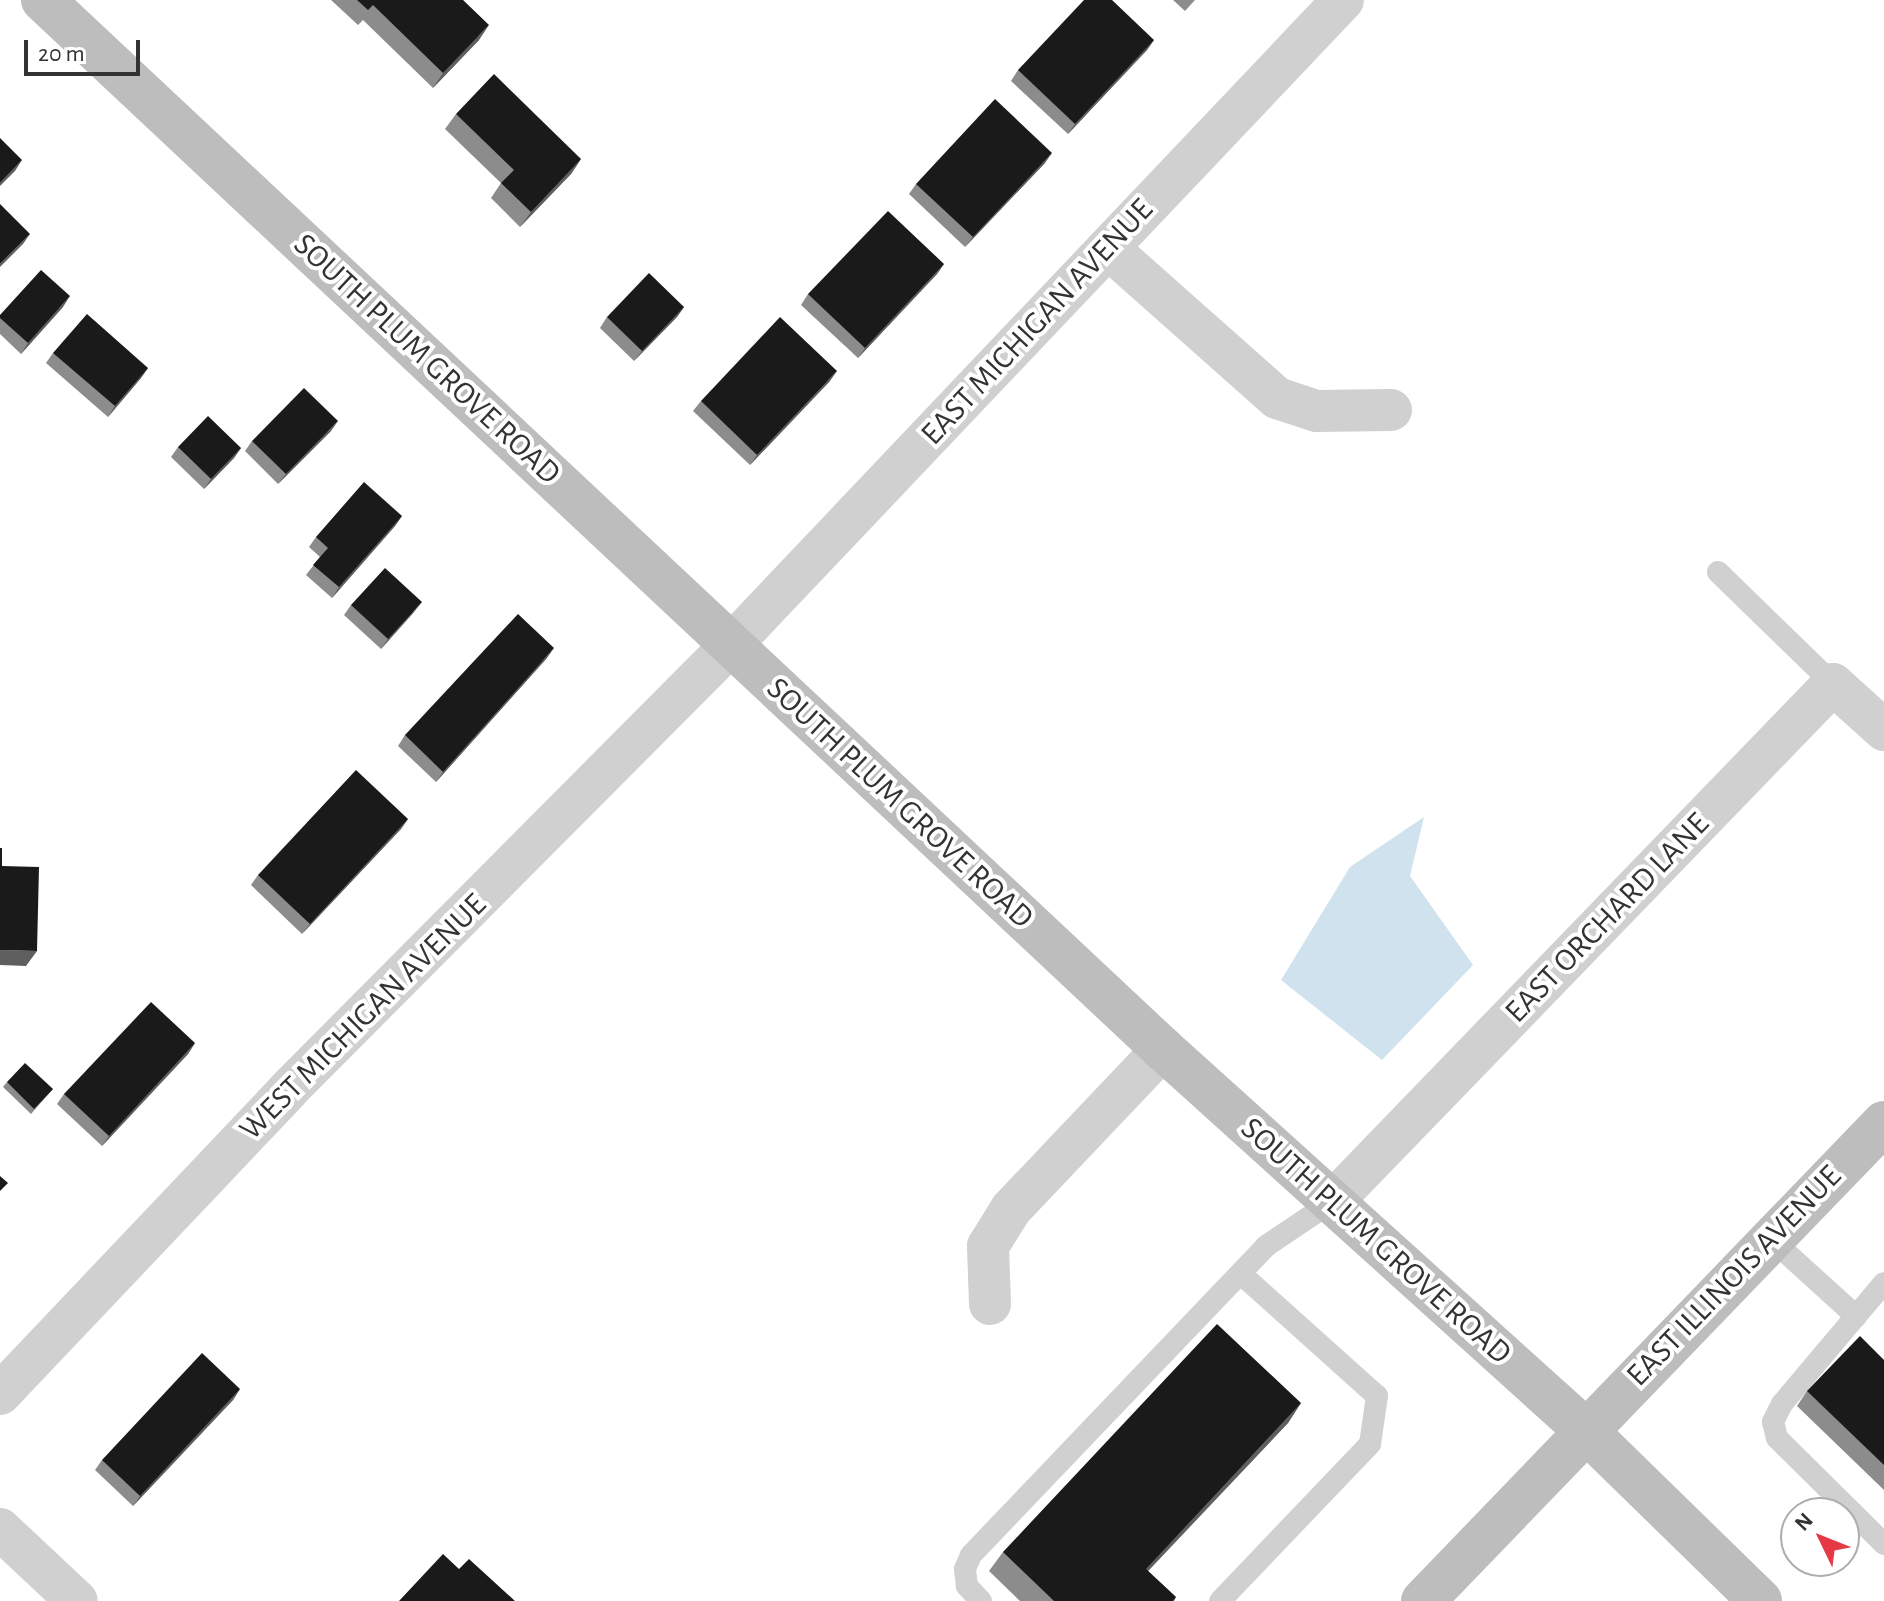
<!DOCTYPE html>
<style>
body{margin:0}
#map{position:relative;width:1884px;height:1601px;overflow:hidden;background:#fff;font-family:"Alegreya Sans",sans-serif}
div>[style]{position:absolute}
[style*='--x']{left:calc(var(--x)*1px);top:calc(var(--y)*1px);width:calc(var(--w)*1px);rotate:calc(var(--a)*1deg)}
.water>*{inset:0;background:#cfe2ee}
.lane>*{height:22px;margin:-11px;padding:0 11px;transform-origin:11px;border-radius:11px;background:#d0d0d0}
.street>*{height:42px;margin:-21px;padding:0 21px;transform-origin:21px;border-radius:21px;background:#d0d0d0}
.secondary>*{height:44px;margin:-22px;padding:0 22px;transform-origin:22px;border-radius:22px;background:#bdbdbd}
.wall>*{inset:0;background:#8c8c8c}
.shaded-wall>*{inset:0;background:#5f5f5f}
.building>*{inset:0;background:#1a1a1a}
span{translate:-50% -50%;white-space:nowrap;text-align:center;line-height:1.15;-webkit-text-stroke:8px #fff;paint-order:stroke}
.street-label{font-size:32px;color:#333}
.north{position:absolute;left:1780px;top:1497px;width:80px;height:80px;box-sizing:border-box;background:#fff;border:2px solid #adadad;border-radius:50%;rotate:313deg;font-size:22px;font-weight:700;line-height:32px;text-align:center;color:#333}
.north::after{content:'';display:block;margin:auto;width:28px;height:36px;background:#e63946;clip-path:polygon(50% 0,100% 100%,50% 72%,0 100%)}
.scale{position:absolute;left:24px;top:40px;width:116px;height:36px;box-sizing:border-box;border:4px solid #333;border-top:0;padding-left:10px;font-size:24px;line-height:28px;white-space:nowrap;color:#333;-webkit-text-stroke:6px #fff;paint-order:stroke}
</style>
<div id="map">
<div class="water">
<div style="clip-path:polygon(1424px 817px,1410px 876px,1473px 965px,1382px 1060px,1281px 980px,1350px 867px)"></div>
</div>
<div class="lane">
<div style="--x:1718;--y:572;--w:161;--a:44.2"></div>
<div style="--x:1771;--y:1239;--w:115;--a:42.2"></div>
<div style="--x:1856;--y:1316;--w:43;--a:-49.7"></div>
<div style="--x:1856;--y:1316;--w:115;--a:130.1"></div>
<div style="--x:1782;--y:1404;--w:20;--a:117"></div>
<div style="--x:1773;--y:1422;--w:16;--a:76"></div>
<div style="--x:1777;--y:1438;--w:151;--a:44.7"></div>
<div style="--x:981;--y:1601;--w:21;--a:-133"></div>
<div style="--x:967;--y:1586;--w:17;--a:-97"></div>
<div style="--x:965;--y:1569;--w:15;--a:-67"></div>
<div style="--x:971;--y:1555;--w:427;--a:-46.3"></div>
<div style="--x:1266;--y:1246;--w:81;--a:-33.9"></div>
<div style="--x:1220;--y:1601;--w:217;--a:-46.3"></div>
<div style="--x:1370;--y:1444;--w:49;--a:-81.7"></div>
<div style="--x:1377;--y:1396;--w:183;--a:-138.1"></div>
</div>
<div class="street">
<div style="--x:1108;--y:248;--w:226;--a:41.6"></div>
<div style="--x:1277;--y:398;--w:41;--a:18.4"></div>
<div style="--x:1316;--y:411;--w:75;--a:-0.8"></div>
<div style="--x:1333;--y:1201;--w:719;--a:-45.96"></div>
<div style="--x:1833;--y:684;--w:69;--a:42"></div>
<div style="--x:990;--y:1304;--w:58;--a:-92"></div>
<div style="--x:988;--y:1246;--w:44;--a:-58.1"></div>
<div style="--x:1011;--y:1209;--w:221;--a:-46.5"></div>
<div style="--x:0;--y:1394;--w:419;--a:-46.5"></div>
<div style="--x:288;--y:1090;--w:628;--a:-45.13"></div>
<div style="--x:731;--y:645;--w:889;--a:-46.5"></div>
<div style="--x:0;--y:1529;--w:105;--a:43.1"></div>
</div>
<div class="secondary">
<div style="--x:43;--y:0;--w:1535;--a:43.13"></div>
<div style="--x:1163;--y:1049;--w:567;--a:42.07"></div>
<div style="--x:1584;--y:1429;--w:246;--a:44.3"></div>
<div style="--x:1423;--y:1601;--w:664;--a:-46.04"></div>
</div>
<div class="wall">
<div style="clip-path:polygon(331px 0,463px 0,479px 40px,433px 88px,363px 20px,358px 25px)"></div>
<div style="clip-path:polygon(1173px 0,1195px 0,1185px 11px)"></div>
<div style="clip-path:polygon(1154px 40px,1147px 50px,1068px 134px,1011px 81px,1018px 70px)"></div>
<div style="clip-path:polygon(456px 114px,581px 159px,571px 174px,520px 227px,491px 198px,501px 183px,445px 129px)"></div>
<div style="clip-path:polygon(1045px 163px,965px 247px,909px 194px,916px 184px)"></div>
<div style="clip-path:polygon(944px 264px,937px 274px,858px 358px,801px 305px,808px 294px)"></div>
<div style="clip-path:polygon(63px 307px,21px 354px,0 334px,0 315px)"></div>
<div style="clip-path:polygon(684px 307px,677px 317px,634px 361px,600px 328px,607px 317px)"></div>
<div style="clip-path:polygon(53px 353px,148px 368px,141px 378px,108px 417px,46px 363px)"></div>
<div style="clip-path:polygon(830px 381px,750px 465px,693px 411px,701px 401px)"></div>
<div style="clip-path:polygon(331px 431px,278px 484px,245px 451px,252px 441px)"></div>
<div style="clip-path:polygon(178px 447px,241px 448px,234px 458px,204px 489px,171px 457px)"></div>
<div style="clip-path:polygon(402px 516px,395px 526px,332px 598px,306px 575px,320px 557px,309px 547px,316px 537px)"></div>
<div style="clip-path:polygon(351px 605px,414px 612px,381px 649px,344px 615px)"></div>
<div style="clip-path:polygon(547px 658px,436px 782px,398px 746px,405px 735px)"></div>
<div style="clip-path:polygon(408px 819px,401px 829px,302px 934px,251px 885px,258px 875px)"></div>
<div style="clip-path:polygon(195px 1043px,188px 1054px,102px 1146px,57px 1104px,64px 1094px)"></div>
<div style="clip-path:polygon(7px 1082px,53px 1089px,31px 1114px,3px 1087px)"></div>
<div style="clip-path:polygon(1884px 1360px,1884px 1490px,1797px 1406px,1807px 1391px)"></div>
<div style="clip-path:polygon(240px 1389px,233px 1400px,133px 1506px,95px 1470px,102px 1460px)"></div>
<div style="clip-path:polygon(1301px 1403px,1288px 1423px,1148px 1571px,1176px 1597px,1174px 1601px,1020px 1601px,989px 1571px,1003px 1552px)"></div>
</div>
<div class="shaded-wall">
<div style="clip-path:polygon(489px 25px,479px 40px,433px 88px,443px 73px)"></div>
<div style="clip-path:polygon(1154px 40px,1147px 50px,1068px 134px,1075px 124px)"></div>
<div style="clip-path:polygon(1052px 153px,1045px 163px,965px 247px,973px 237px)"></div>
<div style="clip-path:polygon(581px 159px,571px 174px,520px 227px,531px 212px)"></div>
<div style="clip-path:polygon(22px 160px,15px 171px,0 186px,0 183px)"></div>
<div style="clip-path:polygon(30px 234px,23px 244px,0 267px,0 264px)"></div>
<div style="clip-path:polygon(944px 264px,937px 274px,858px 358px,865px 348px)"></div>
<div style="clip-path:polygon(70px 296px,63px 307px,21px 354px,28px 343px)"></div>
<div style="clip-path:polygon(684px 307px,677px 317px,634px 361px,642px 351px)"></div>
<div style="clip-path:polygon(148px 368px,141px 378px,108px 417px,115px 406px)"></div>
<div style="clip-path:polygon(837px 371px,830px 381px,750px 465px,757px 455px)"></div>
<div style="clip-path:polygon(338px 421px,331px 431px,278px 484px,286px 474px)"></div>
<div style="clip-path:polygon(241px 448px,234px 458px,204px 489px,211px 479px)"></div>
<div style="clip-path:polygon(402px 516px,395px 526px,332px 598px,339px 587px)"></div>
<div style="clip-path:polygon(422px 602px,414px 612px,381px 649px,388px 639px)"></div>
<div style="clip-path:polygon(554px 648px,547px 658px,436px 782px,443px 772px)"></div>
<div style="clip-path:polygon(408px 819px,401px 829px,302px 934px,310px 924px)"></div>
<div style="clip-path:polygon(0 950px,37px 951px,26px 966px,0 965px)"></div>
<div style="clip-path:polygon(195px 1043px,188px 1054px,102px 1146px,109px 1136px)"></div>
<div style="clip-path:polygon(240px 1389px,233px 1400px,133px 1506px,140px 1496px)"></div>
<div style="clip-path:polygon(1301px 1403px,1288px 1423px,1132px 1588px,1146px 1569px)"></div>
</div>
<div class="building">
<div style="clip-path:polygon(357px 0,463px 0,489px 25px,443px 73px,373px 5px,368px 10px)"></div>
<div style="clip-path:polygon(1084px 0,1112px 0,1154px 40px,1075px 124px,1018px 70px)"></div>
<div style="clip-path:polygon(494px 74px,581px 159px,531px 212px,501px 183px,514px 170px,456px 114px)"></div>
<div style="clip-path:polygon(995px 99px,1052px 153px,973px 237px,916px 184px)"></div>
<div style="clip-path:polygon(0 138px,22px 160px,0 183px)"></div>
<div style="clip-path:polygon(0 204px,30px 234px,0 264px)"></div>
<div style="clip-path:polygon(888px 211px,944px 264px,865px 348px,808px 294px)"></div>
<div style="clip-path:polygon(41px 270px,70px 296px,28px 343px,0 318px,0 315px)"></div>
<div style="clip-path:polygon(649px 273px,684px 307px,642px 351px,607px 317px)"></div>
<div style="clip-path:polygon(87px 314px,148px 368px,115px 406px,53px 353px)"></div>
<div style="clip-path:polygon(780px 317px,837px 371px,757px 455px,701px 401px)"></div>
<div style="clip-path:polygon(304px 388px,338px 421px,286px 474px,252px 441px)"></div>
<div style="clip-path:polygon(208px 416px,241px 448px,211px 479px,178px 447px)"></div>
<div style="clip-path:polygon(364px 482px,402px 516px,339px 587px,313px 565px,328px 548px,316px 537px)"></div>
<div style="clip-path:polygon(385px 568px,422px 602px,388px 639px,351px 605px)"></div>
<div style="clip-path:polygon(518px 614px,554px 648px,443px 772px,405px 735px)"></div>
<div style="clip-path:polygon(356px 770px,408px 819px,310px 924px,258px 875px)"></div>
<div style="clip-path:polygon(0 848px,2px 848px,2px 866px,39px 867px,37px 951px,0 950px)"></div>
<div style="clip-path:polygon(151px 1002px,195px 1043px,109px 1136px,64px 1094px)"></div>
<div style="clip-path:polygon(25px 1063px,53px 1089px,34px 1109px,7px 1082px)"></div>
<div style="clip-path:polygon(0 1176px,8px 1183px,0 1191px)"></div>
<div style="clip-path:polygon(1217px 1324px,1301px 1403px,1146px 1569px,1176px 1597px,1173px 1601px,1054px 1601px,1003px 1552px)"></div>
<div style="clip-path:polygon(1860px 1336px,1884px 1360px,1884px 1465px,1807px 1391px)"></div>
<div style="clip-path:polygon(202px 1353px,240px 1389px,140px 1496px,102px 1460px)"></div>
<div style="clip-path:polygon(443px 1554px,459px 1569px,469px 1559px,515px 1601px,399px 1601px)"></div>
</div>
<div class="street-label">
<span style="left:1037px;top:322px;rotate:-47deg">EAST MICHIGAN AVENUE</span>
<span style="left:427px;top:359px;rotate:43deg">SOUTH PLUM GROVE ROAD</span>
<span style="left:900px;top:803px;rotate:43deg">SOUTH PLUM GROVE ROAD</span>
<span style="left:1607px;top:918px;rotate:-46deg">EAST ORCHARD LANE</span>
<span style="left:363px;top:1017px;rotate:-45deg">WEST MICHIGAN AVENUE</span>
<span style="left:1376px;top:1241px;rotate:42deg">SOUTH PLUM GROVE ROAD</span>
<span style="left:1734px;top:1276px;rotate:-46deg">EAST ILLINOIS AVENUE</span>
</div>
<div class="north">N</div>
<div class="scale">20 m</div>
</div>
